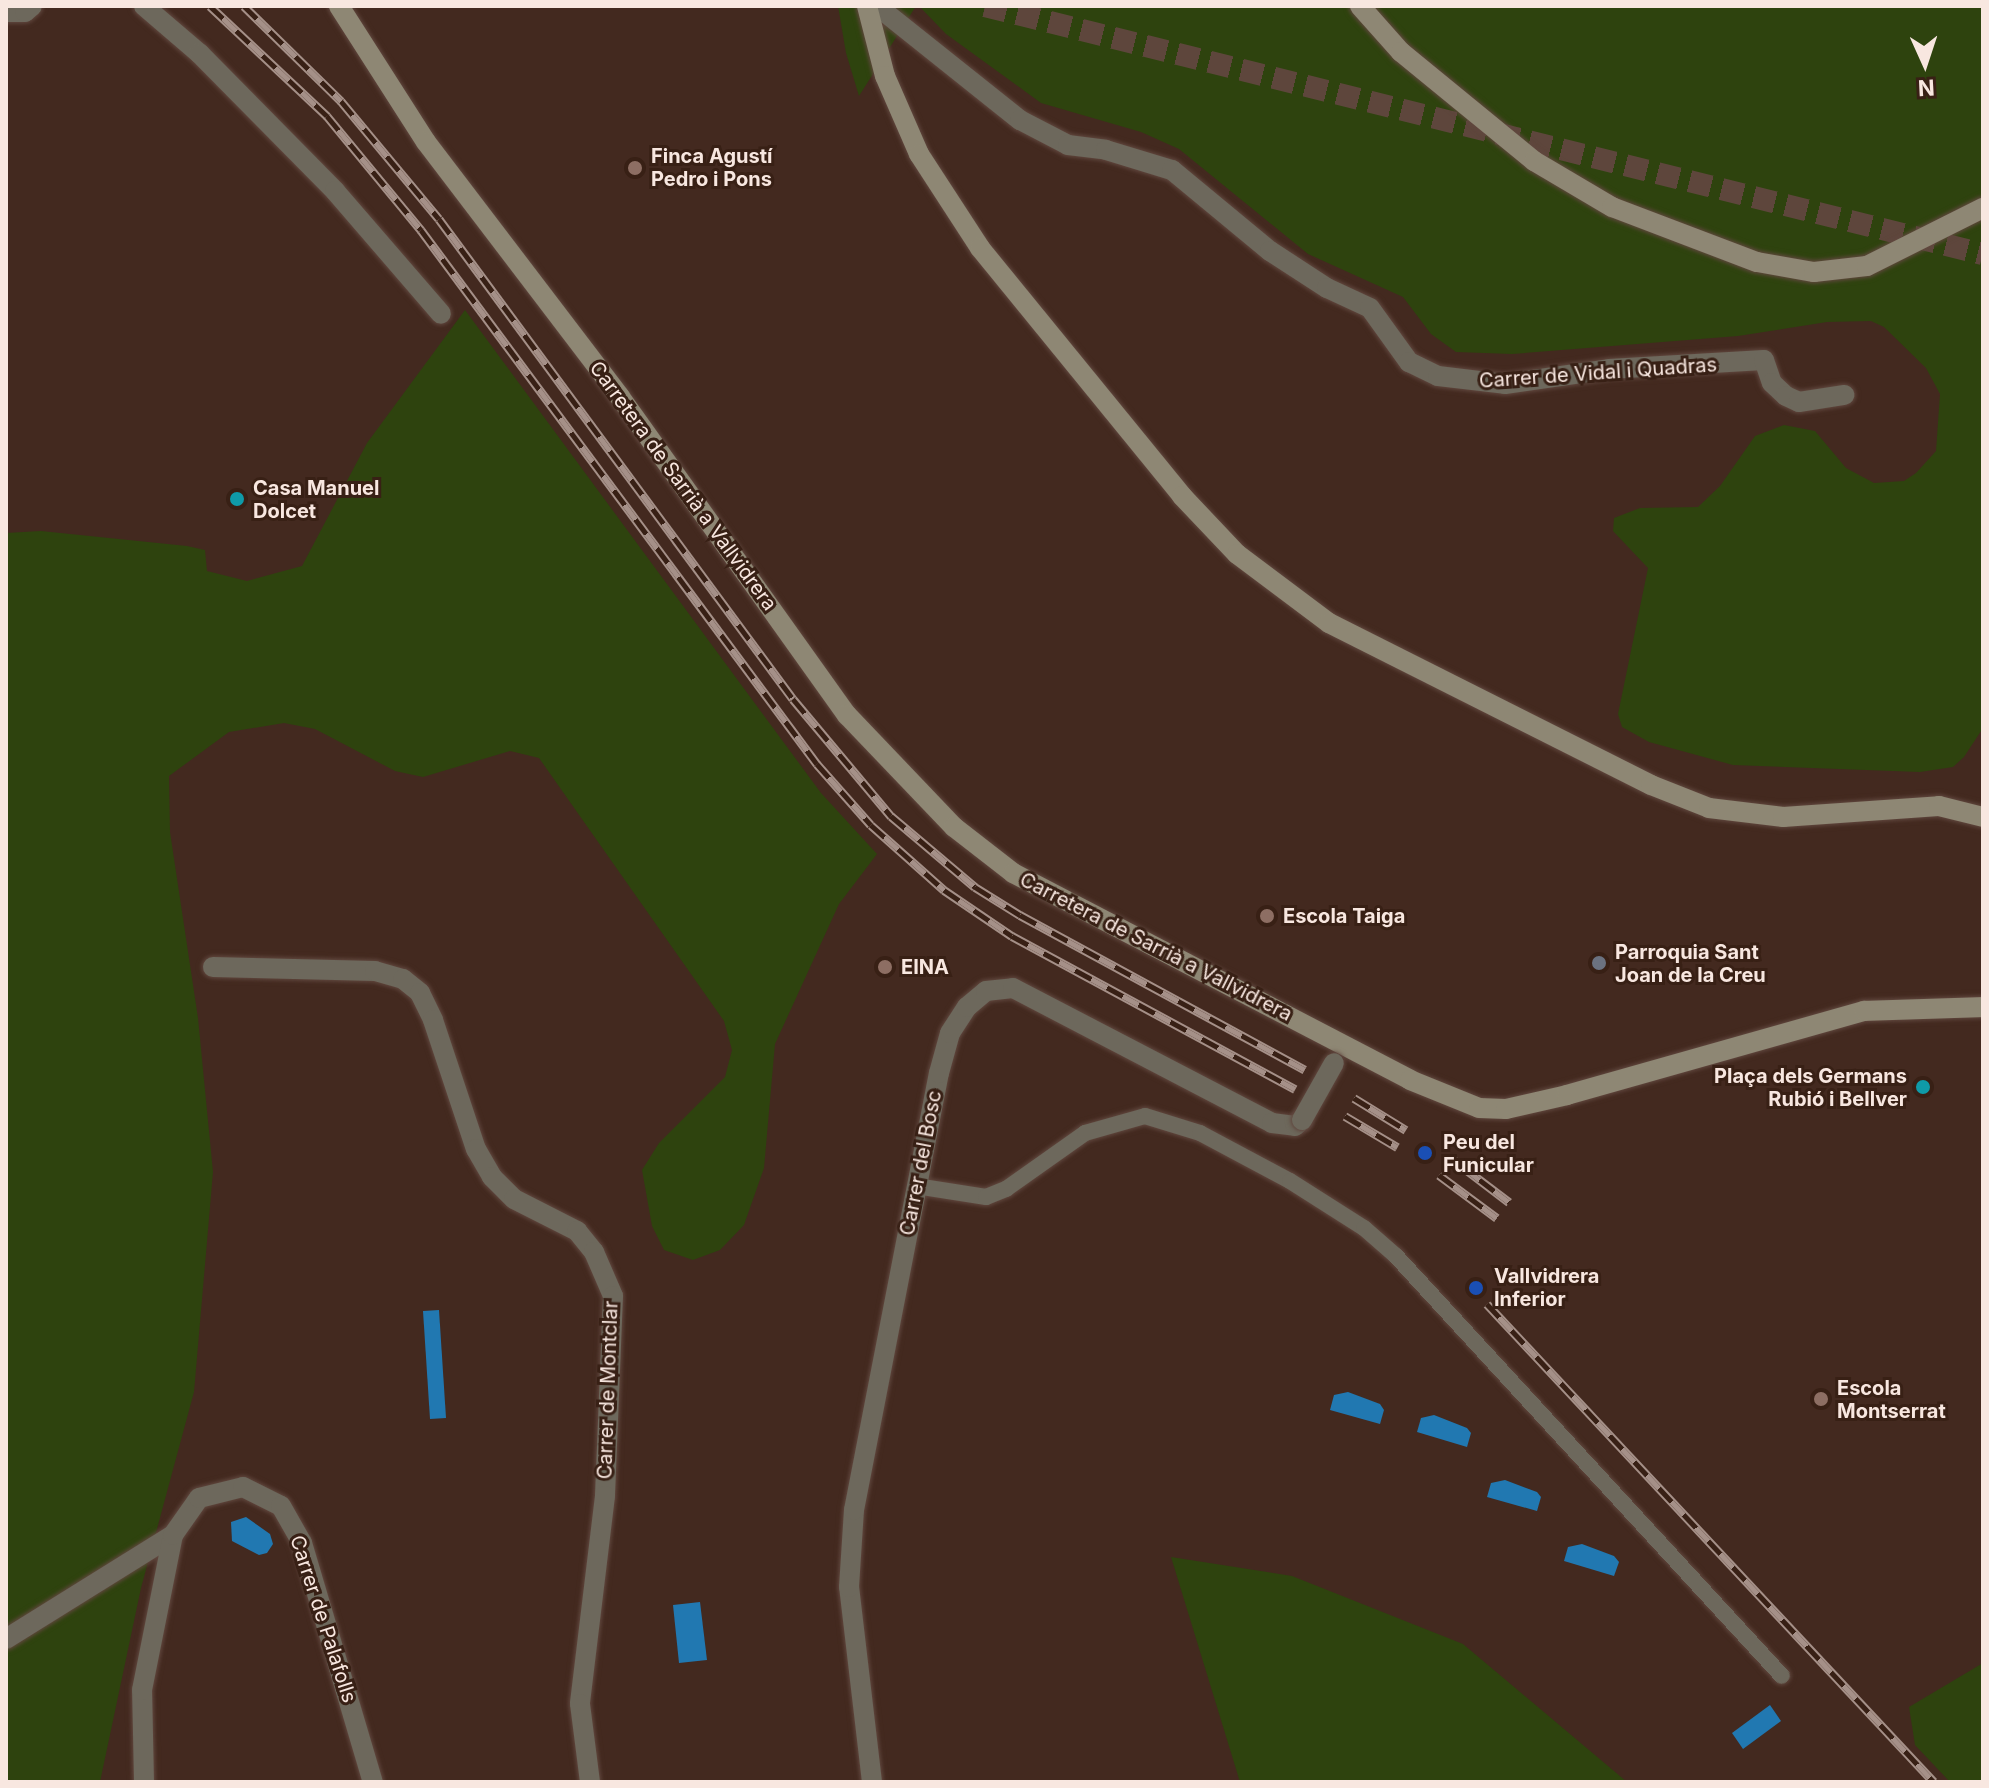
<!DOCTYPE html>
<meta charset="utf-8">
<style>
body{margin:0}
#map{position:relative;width:1989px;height:1788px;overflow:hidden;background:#43291f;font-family:Inter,sans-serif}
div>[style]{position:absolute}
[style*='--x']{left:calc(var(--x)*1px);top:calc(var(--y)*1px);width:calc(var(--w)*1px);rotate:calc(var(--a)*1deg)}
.green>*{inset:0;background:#2e430e}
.water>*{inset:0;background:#2178b1}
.trunk-tunnel>*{height:22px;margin-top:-11px;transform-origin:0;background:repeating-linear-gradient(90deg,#5e463c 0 22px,transparent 0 33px)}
.roads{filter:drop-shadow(0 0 2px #60473e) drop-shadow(0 0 2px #60473e)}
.service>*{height:16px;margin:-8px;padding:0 8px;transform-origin:8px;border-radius:8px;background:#6d685c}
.minor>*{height:20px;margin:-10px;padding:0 10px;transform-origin:10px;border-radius:10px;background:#6d685c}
.secondary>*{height:20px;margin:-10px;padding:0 10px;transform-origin:10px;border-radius:10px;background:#8e8774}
.rail>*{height:9px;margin-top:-4.5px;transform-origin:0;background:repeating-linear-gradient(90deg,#382015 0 18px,#a59088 0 36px);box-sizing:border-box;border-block:2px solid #a59088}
.bridges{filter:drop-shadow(0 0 2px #60473e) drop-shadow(0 0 2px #60473e)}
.minor-bridge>*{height:20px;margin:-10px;padding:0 10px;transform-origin:10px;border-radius:10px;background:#6d685c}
.dots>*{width:22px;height:22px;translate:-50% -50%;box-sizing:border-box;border:4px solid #382015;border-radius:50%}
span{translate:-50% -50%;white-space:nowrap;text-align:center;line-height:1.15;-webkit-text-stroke:6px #382015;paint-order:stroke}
.poi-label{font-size:20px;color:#f8e7e0;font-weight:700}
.left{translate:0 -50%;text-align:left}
.right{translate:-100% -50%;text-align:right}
.street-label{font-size:20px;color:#f8e7e0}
.frame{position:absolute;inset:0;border:8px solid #f8e7e0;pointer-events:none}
.north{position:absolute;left:1885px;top:24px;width:80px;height:80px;-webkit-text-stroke:6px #382015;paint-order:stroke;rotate:177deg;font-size:22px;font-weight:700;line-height:32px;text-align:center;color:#f8e7e0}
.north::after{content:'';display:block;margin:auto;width:28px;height:36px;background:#f8e7e0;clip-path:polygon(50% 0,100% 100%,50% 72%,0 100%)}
</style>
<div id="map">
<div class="green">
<div style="clip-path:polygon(838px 6px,916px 6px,859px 96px,846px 53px)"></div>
<div style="clip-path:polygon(919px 6px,1983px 6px,1983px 728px,1964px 757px,1953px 767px,1920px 772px,1733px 765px,1649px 742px,1622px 727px,1618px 714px,1648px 568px,1613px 531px,1614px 518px,1640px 508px,1698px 507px,1720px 486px,1755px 436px,1784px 425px,1815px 431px,1846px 468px,1874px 483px,1904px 481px,1916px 473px,1936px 451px,1940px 394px,1926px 368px,1884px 327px,1871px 321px,1827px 322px,1738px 336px,1512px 354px,1456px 352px,1431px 334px,1403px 297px,1308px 254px,1179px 149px,1141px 132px,1041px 103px,946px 34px)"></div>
<div style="clip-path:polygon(465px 310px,821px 793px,877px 854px,839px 904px,775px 1044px,764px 1168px,744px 1225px,720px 1250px,693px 1260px,664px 1250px,652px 1226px,642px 1170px,659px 1143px,725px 1077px,732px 1050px,724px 1021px,539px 758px,510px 751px,423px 777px,395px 771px,315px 729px,284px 723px,229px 732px,169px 776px,170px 832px,198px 1018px,213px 1172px,194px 1392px,141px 1588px,100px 1782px,6px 1782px,6px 533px,41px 531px,187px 546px,205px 550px,207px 571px,247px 581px,302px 566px,367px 443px)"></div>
<div style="clip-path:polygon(1171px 1557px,1292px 1576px,1463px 1644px,1627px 1782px,1240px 1782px)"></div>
<div style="clip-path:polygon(1983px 1663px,1983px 1782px,1950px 1782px,1915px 1745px,1909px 1707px)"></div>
</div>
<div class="water">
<div style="clip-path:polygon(439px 1310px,446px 1418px,430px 1419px,423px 1311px)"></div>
<div style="clip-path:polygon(1348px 1392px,1380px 1404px,1384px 1410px,1380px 1424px,1330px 1410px,1334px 1395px)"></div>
<div style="clip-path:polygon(1434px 1415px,1467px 1428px,1471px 1433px,1467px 1447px,1417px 1432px,1421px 1418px)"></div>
<div style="clip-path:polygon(1505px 1480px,1537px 1492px,1541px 1497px,1537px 1511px,1487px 1497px,1491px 1483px)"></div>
<div style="clip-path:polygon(246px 1517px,270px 1534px,273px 1544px,267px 1553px,259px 1555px,232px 1541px,231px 1522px)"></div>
<div style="clip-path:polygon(1582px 1544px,1614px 1556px,1619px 1562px,1614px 1576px,1564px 1561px,1568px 1547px)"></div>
<div style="clip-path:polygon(700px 1602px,707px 1660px,679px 1663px,673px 1605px)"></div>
<div style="clip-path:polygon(1770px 1705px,1781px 1721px,1743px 1749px,1732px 1733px)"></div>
</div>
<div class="trunk-tunnel">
<div style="--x:985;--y:6;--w:1028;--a:13.96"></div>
</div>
<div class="roads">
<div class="service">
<div style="--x:916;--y:1186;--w:71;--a:8.9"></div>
<div style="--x:986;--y:1197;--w:22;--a:-22"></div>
<div style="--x:1006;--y:1189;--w:97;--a:-35.3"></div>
<div style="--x:1085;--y:1133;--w:62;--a:-15.8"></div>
<div style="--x:1145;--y:1116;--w:58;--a:17.2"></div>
<div style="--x:1200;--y:1133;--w:102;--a:28.1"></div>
<div style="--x:1290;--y:1181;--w:88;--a:32.4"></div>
<div style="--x:1364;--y:1228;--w:43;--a:41.2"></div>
<div style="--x:1396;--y:1256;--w:570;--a:47.42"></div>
</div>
<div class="minor">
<div style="--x:144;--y:6;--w:74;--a:40.6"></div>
<div style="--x:200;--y:54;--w:192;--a:45.4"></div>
<div style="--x:335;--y:191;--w:162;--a:49.2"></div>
<div style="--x:877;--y:6;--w:183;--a:38.6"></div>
<div style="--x:1020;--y:120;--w:54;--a:27.5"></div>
<div style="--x:1068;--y:145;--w:38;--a:7"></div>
<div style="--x:1106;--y:150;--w:69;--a:16.9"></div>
<div style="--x:1172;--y:170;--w:127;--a:39.6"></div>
<div style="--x:1270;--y:251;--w:68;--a:33"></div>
<div style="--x:1327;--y:288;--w:47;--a:24.9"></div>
<div style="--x:1370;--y:308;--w:67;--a:54.2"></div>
<div style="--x:1409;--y:362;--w:32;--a:26"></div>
<div style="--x:1438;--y:376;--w:67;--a:6.8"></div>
<div style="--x:1505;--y:384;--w:105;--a:-8.2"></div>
<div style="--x:1609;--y:369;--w:155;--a:-3.3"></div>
<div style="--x:1764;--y:360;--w:24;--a:71"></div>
<div style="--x:1772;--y:383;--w:19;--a:43"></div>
<div style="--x:1786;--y:396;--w:14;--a:25"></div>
<div style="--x:1799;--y:402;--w:46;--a:-8.8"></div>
<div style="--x:6;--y:12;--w:19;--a:0"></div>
<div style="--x:25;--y:12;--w:9;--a:-41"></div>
<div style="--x:213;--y:967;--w:162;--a:1.4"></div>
<div style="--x:375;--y:971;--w:29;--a:16"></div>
<div style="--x:403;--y:979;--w:22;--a:39"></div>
<div style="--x:420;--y:993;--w:30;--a:64"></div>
<div style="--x:433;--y:1020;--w:136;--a:71.6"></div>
<div style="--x:476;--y:1149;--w:32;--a:60"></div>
<div style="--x:492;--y:1177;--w:31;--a:45"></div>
<div style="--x:514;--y:1199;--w:71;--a:26.9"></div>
<div style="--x:577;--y:1231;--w:27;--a:51"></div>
<div style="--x:594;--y:1252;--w:48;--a:66.6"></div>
<div style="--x:613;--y:1296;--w:200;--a:92.3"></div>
<div style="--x:605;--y:1496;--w:209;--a:96.9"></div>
<div style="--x:580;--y:1704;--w:79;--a:82.7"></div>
<div style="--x:6;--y:1639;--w:197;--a:-31.9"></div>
<div style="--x:144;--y:1782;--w:92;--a:-91.2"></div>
<div style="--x:142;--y:1690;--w:158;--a:-78.7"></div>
<div style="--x:173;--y:1535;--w:45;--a:-54.9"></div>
<div style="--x:199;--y:1498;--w:45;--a:-14"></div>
<div style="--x:243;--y:1487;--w:42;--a:26.6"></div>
<div style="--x:281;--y:1506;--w:43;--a:60.4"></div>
<div style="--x:302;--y:1543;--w:249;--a:73.5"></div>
<div style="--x:872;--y:1782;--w:196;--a:-96.7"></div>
<div style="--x:849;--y:1587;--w:77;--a:-86.3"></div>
<div style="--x:854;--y:1510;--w:445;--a:-79"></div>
<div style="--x:939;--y:1073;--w:41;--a:-74.6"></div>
<div style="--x:950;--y:1033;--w:31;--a:-57"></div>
<div style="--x:967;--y:1007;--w:25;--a:-40"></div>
<div style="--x:986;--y:991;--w:27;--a:-6"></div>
<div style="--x:1013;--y:988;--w:292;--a:27.5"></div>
<div style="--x:1272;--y:1123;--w:23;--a:7"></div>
<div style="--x:1295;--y:1126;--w:9;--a:-41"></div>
</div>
<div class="secondary">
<div style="--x:339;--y:6;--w:161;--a:57.4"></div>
<div style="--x:426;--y:142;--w:320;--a:52.7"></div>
<div style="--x:620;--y:397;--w:391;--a:54.5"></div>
<div style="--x:847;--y:715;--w:155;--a:46.3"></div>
<div style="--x:954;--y:827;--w:75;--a:37.9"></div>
<div style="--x:1013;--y:873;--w:448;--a:27.5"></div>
<div style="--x:1410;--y:1080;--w:74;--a:22.1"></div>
<div style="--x:1479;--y:1108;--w:27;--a:2"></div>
<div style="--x:1506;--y:1109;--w:63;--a:-12.9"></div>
<div style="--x:1567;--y:1095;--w:309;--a:-15.8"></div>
<div style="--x:1864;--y:1011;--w:119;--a:-1.9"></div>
<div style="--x:867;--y:6;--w:72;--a:75.6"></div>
<div style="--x:885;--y:76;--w:85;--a:66.4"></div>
<div style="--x:919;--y:154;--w:112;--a:57"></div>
<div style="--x:980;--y:248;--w:320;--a:50.8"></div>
<div style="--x:1182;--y:496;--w:80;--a:46.5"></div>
<div style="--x:1237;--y:554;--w:115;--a:36.9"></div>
<div style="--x:1329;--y:623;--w:360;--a:26.7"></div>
<div style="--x:1651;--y:785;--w:62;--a:21.6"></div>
<div style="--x:1709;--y:808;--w:75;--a:6.9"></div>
<div style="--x:1783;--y:817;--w:156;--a:-4"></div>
<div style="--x:1939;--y:806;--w:45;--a:14"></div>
<div style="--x:1360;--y:6;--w:62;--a:48.3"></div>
<div style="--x:1401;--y:52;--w:172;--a:39.3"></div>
<div style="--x:1534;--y:161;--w:91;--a:30.5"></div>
<div style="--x:1612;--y:207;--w:155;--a:20.8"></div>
<div style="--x:1757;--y:262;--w:58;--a:10"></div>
<div style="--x:1814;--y:272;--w:53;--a:-6.5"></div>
<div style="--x:1867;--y:266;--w:130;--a:-26.6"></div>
</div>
</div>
<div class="rail">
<div style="--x:210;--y:6;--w:161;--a:43.2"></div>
<div style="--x:327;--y:116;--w:148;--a:50.5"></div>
<div style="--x:421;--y:230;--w:665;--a:53.44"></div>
<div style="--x:817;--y:764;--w:81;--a:48.5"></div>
<div style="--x:871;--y:825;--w:98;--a:41.7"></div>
<div style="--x:944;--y:890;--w:82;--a:34.1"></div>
<div style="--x:1012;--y:936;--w:322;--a:28.4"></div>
<div style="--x:244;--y:6;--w:136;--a:44.4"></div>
<div style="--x:341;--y:101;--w:153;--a:50.3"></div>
<div style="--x:439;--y:219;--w:596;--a:53.59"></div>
<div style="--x:793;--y:699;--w:153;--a:50.1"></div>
<div style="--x:891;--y:816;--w:110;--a:40.2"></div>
<div style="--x:975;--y:887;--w:53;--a:31.9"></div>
<div style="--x:1020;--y:915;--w:324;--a:28.5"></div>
<div style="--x:1354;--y:1098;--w:61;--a:31.6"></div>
<div style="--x:1345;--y:1116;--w:61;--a:30.8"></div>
<div style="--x:1451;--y:1158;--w:73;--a:37.2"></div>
<div style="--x:1439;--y:1175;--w:72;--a:36.6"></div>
<div style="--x:1487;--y:1304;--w:654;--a:46.92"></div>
</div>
<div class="bridges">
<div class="minor-bridge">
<div style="--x:1302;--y:1120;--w:65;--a:-60.7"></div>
</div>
</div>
<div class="dots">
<div style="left:635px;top:168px;background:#8d6e63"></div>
<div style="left:237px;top:499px;background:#0f9aa8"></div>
<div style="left:1267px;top:916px;background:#8d6e63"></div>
<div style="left:1599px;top:963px;background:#6b7280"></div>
<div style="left:885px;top:967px;background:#8d6e63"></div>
<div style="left:1923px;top:1087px;background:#0f9aa8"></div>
<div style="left:1425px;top:1153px;background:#1a4fb4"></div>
<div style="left:1476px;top:1288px;background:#1a4fb4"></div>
<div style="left:1821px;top:1399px;background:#8d6e63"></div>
</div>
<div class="poi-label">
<span class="left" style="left:651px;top:168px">Finca Agustí<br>Pedro i Pons</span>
<span class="left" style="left:253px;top:500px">Casa Manuel<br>Dolcet</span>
<span class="left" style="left:1283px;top:916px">Escola Taiga</span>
<span class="left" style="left:1615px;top:964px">Parroquia Sant<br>Joan de la Creu</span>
<span class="left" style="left:901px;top:967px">EINA</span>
<span class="right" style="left:1907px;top:1088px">Plaça dels Germans<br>Rubió i Bellver</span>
<span class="left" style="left:1443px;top:1154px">Peu del<br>Funicular</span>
<span class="left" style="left:1494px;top:1288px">Vallvidrera<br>Inferior</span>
<span class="left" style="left:1837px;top:1400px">Escola<br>Montserrat</span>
</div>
<div class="street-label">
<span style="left:1598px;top:373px;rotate:-4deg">Carrer de Vidal i Quadras</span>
<span style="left:683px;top:486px;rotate:54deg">Carretera de Sarrià a Vallvidrera</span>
<span style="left:1156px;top:947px;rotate:27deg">Carretera de Sarrià a Vallvidrera</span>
<span style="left:921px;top:1163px;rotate:-79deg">Carrer del Bosc</span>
<span style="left:608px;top:1390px;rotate:-88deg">Carrer de Montclar</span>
<span style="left:323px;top:1619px;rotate:72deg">Carrer de Palafolls</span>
</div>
<div class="frame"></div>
<div class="north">N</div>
</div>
